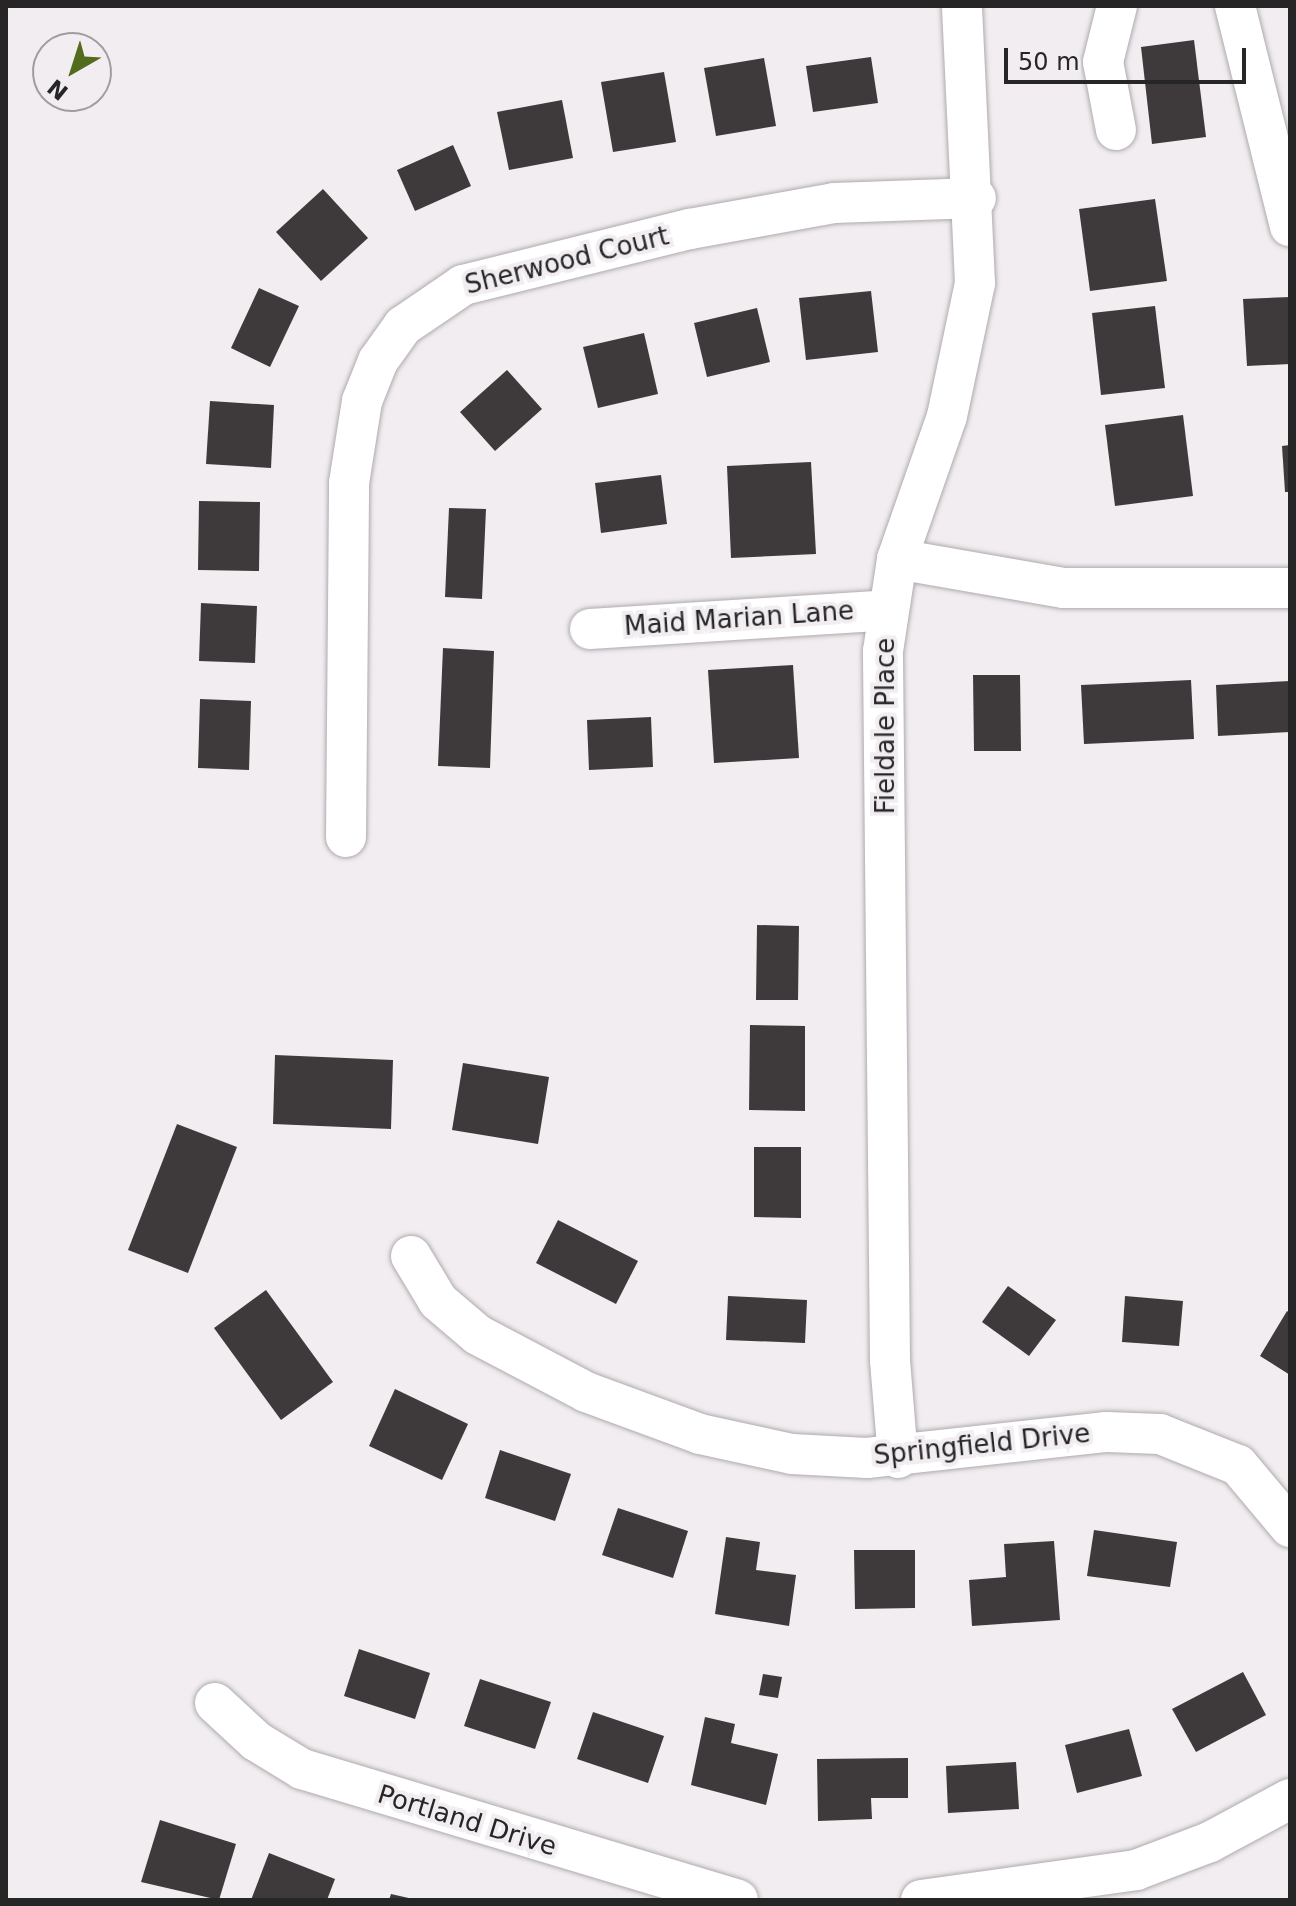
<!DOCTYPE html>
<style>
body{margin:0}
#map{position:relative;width:1296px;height:1906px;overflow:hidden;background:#f1edf1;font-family:"DejaVu Sans",sans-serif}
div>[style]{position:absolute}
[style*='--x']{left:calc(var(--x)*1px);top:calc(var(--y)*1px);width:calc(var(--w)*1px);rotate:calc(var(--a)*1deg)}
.building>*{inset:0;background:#3e3a3c}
.roads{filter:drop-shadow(0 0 2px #afaaae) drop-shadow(0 0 2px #afaaae)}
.minor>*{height:40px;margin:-20px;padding:0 20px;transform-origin:20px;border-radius:20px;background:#fff}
span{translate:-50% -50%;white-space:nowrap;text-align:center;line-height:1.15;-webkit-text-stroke:8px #f1edf1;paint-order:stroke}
.street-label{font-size:26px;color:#272627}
.frame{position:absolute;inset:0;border:8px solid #272627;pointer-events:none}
.north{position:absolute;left:32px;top:32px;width:80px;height:80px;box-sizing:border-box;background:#f1edf1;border:2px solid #a09da0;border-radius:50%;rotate:219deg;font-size:22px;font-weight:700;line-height:32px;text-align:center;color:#272627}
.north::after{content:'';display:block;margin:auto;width:28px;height:36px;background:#526b1c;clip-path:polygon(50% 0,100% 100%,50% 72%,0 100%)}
.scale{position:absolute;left:1004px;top:48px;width:242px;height:36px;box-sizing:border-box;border:4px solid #272627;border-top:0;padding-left:10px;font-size:24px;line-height:28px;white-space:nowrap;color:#272627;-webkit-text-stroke:6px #f1edf1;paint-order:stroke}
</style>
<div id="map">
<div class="building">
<div style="clip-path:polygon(1194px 40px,1206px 137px,1152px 144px,1141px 47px)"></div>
<div style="clip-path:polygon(871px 57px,878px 103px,813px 112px,806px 66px)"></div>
<div style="clip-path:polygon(764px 58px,776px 126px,716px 136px,704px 68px)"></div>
<div style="clip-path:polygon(664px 72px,676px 142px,613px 152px,601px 82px)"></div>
<div style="clip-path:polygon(562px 100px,573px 158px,509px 170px,497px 112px)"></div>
<div style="clip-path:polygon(453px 145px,471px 186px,415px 211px,397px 170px)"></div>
<div style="clip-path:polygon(323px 189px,368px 238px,321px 281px,276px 232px)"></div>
<div style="clip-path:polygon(1155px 199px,1167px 281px,1090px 291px,1079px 209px)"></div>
<div style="clip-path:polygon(259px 288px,299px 306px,270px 367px,231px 348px)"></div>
<div style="clip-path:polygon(871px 291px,878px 352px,806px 360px,799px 298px)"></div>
<div style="clip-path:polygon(1290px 297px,1290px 364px,1247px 366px,1243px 299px)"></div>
<div style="clip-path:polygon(1155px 306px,1165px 388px,1101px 395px,1092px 313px)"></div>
<div style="clip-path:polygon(757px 308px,770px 362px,707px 377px,694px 323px)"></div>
<div style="clip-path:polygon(644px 333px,658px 394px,598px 408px,583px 347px)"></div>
<div style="clip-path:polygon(507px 370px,542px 409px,495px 451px,460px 412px)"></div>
<div style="clip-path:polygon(210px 401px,274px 405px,271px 468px,206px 464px)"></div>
<div style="clip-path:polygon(1183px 415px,1193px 496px,1115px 506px,1105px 425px)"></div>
<div style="clip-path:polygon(1290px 445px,1290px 492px,1285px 492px,1282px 446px)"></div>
<div style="clip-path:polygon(811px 462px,816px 554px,731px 558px,727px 466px)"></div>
<div style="clip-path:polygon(661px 475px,667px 524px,601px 533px,595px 483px)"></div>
<div style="clip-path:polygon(199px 501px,260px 502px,259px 571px,198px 570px)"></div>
<div style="clip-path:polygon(449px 508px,486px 509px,482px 599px,445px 597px)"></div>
<div style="clip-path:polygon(201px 603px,257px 606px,255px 663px,199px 661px)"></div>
<div style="clip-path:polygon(443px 648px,494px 651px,490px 768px,438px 766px)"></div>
<div style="clip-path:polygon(793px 665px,799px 758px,714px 763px,708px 670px)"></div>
<div style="clip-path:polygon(973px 675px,1020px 675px,1021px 751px,974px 751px)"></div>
<div style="clip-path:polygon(1191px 680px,1194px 739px,1084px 744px,1081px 685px)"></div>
<div style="clip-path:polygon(1290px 681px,1290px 732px,1218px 736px,1216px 685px)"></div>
<div style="clip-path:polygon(200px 699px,251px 701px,249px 770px,198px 768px)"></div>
<div style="clip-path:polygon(651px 717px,653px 767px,589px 770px,587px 720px)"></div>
<div style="clip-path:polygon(757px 925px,799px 926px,798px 1000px,756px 1000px)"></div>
<div style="clip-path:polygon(750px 1025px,805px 1026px,805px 1111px,749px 1110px)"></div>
<div style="clip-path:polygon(275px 1055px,393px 1060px,391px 1129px,273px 1124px)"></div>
<div style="clip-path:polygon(463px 1063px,549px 1077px,538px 1144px,452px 1130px)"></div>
<div style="clip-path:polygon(177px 1124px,237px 1147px,188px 1273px,128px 1250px)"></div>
<div style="clip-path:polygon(754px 1147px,801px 1147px,801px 1218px,754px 1217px)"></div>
<div style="clip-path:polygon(558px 1220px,638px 1261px,616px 1304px,536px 1263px)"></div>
<div style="clip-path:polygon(1008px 1286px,1056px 1320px,1029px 1356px,982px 1322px)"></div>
<div style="clip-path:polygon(266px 1290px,333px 1382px,281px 1420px,214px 1328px)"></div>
<div style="clip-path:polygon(728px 1296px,807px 1300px,805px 1343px,726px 1340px)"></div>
<div style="clip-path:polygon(1125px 1296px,1183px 1301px,1179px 1346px,1122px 1342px)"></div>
<div style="clip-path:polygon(1287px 1311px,1290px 1313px,1290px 1375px,1260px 1356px)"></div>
<div style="clip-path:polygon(395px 1389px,468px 1424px,442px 1480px,369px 1446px)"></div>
<div style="clip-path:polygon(500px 1450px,571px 1474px,555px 1521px,485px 1498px)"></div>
<div style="clip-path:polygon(618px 1508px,688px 1531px,673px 1578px,602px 1555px)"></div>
<div style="clip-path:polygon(1094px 1530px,1177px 1542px,1170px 1587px,1087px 1576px)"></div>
<div style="clip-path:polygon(726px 1537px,760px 1542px,756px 1570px,796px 1575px,789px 1626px,715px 1614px)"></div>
<div style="clip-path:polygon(1054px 1541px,1060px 1620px,972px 1626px,969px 1580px,1006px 1577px,1004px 1544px)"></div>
<div style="clip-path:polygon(854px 1550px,915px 1550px,915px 1608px,855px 1609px)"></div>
<div style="clip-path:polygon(359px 1649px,430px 1673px,415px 1719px,344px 1696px)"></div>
<div style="clip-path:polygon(1243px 1672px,1266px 1715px,1196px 1752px,1172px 1709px)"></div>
<div style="clip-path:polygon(763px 1674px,782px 1677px,778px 1698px,759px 1695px)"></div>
<div style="clip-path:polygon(480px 1679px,551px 1702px,535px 1749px,464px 1726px)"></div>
<div style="clip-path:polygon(593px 1712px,664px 1736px,648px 1783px,577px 1759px)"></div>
<div style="clip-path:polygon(705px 1717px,735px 1724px,731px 1743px,778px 1754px,766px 1805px,691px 1785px)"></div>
<div style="clip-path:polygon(1129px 1729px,1142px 1776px,1077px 1793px,1065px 1745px)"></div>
<div style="clip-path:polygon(908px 1758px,908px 1798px,871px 1798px,872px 1819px,818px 1821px,817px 1759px)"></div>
<div style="clip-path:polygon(1016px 1762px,1019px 1809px,948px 1813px,946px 1766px)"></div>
<div style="clip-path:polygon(160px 1820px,236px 1844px,219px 1900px,141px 1882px)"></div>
<div style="clip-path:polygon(269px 1853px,335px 1879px,327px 1900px,251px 1900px)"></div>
<div style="clip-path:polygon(391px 1894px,413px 1899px,412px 1900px,389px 1900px)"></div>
</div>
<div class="roads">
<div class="minor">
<div style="--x:1235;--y:6;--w:227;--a:76"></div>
<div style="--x:1116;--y:130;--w:69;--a:-100.8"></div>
<div style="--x:1103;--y:62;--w:58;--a:-76"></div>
<div style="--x:897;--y:559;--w:169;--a:9.9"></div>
<div style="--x:1064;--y:588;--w:226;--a:0"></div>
<div style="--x:590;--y:629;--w:299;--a:-3.6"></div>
<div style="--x:346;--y:837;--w:354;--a:-89.5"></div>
<div style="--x:349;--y:483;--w:83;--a:-81"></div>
<div style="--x:362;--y:401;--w:43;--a:-68.2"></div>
<div style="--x:378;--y:361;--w:43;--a:-54.5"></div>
<div style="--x:403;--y:326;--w:73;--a:-34.3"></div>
<div style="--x:463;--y:285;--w:234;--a:-13.9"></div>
<div style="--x:690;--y:229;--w:146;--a:-10.2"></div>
<div style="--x:834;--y:203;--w:142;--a:-2"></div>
<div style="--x:411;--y:1256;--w:52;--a:59"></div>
<div style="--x:438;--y:1301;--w:52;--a:40.4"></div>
<div style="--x:478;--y:1335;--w:122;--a:27.8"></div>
<div style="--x:586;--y:1392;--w:121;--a:20.2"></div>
<div style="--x:700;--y:1434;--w:94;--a:12.3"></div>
<div style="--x:792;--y:1454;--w:75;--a:3.1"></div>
<div style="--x:867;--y:1458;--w:241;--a:-6.2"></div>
<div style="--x:1107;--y:1432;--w:53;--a:2.2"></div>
<div style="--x:1160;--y:1434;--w:84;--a:21.7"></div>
<div style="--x:1238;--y:1465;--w:81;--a:50"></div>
<div style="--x:898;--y:1458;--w:98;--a:-94.7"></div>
<div style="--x:890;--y:1360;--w:709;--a:-90.57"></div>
<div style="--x:883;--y:651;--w:93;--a:-81.3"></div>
<div style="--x:897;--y:559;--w:151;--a:-70.7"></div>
<div style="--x:947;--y:416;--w:136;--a:-78.1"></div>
<div style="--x:975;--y:283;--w:277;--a:-92.7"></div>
<div style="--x:215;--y:1703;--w:56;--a:42.8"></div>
<div style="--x:256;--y:1741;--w:54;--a:31.3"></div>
<div style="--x:302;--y:1769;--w:455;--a:16.7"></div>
<div style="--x:921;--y:1900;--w:217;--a:-7.9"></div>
<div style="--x:1136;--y:1870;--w:79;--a:-20.7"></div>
<div style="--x:1210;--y:1842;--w:91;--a:-28.3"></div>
</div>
</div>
<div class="street-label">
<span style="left:567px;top:261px;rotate:-14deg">Sherwood Court</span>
<span style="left:739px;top:619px;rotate:-4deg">Maid Marian Lane</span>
<span style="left:886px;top:726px;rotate:-90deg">Fieldale Place</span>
<span style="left:982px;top:1445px;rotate:-6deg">Springfield Drive</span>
<span style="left:467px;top:1821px;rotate:17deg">Portland Drive</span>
</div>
<div class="frame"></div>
<div class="north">N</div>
<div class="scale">50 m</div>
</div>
